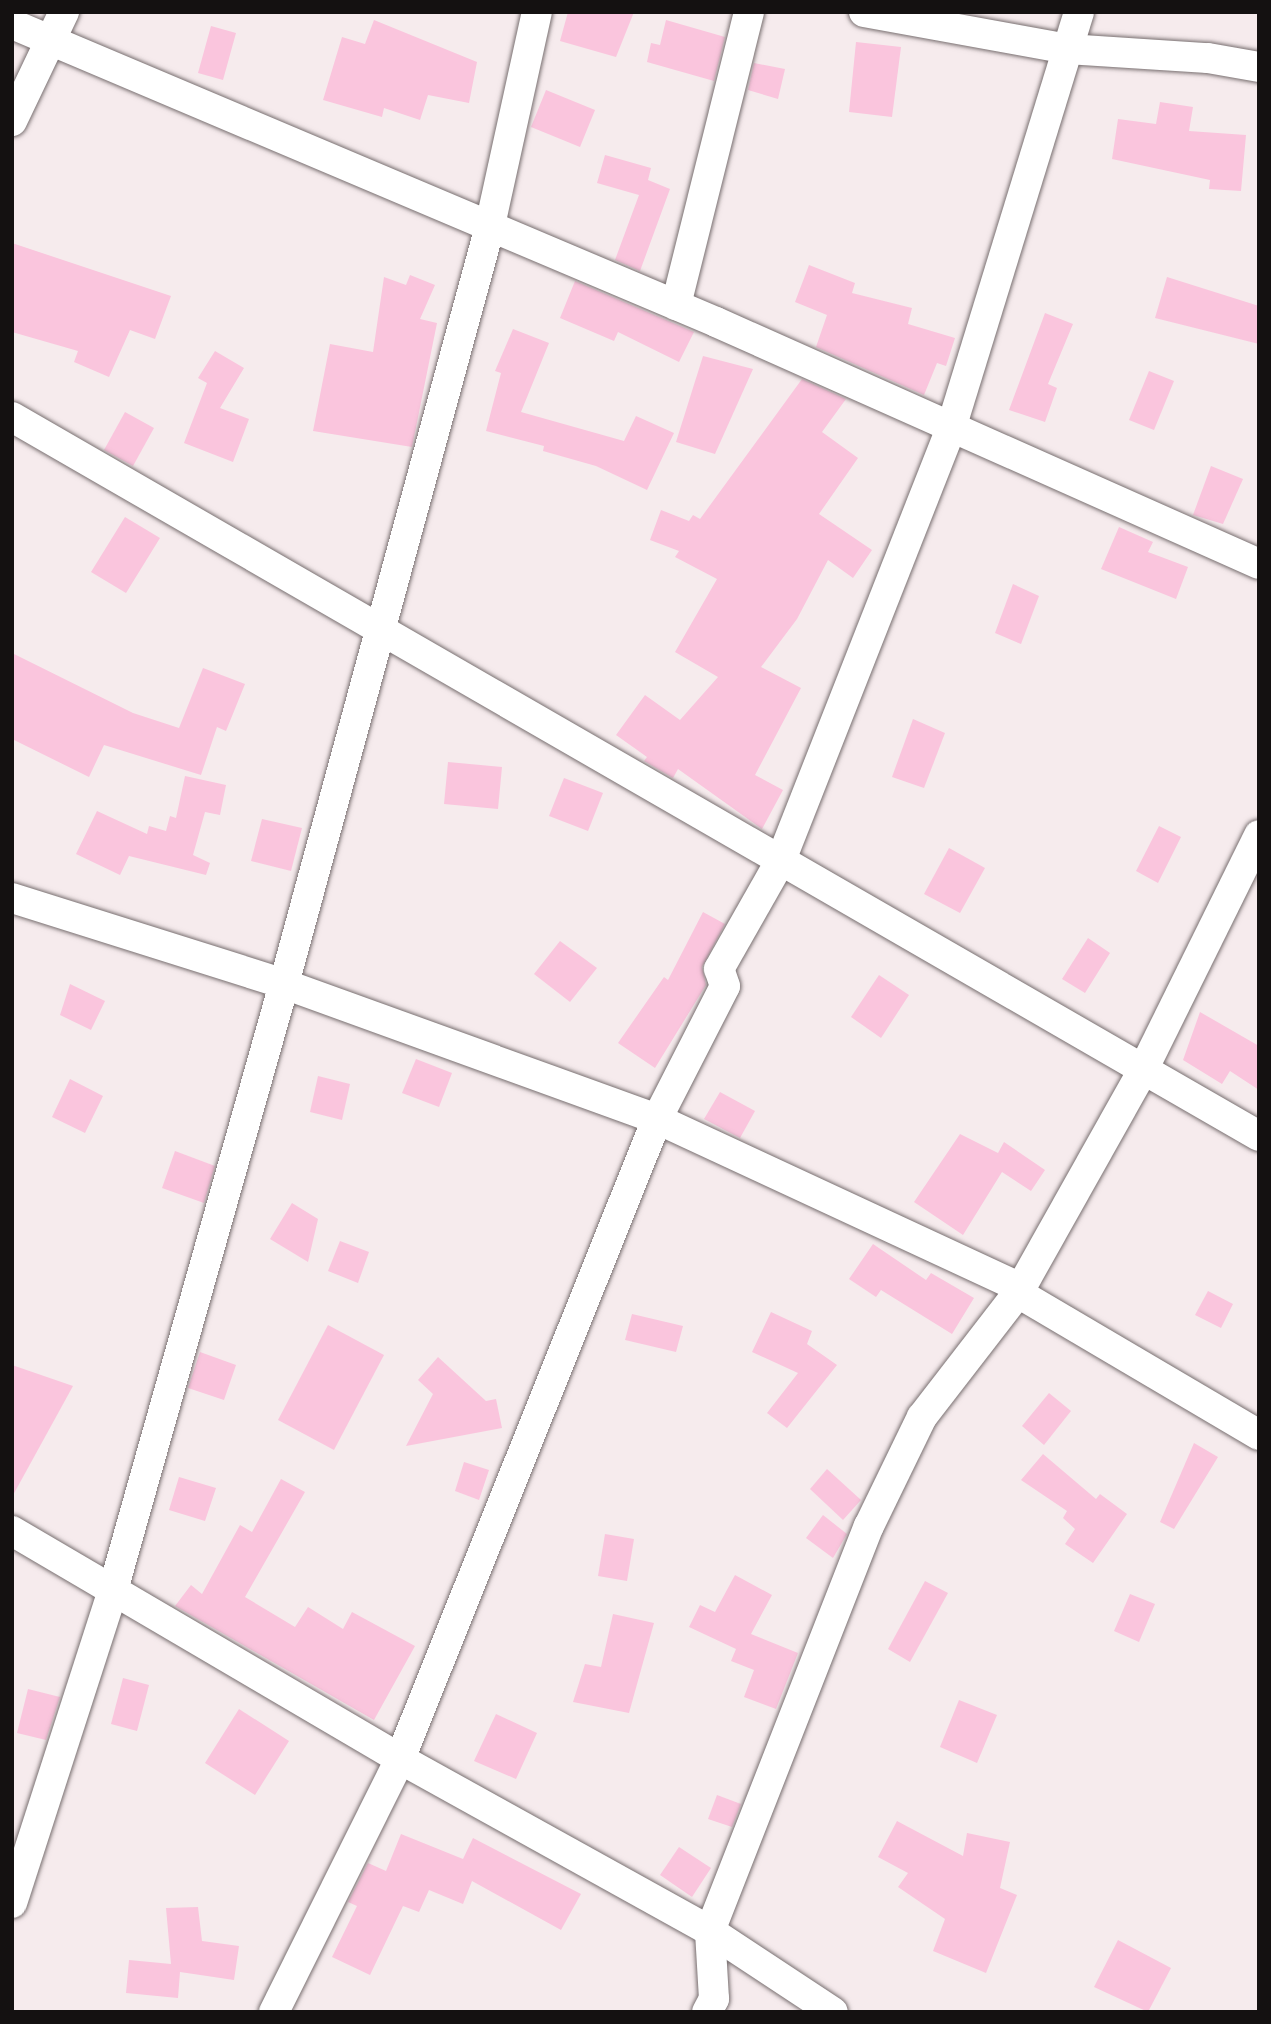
<!DOCTYPE html>
<style>
body{margin:0}
#map{position:relative;width:1271px;height:2024px;overflow:hidden;background:#f6ebed;font-family:Overpass,sans-serif}
div>[style]{position:absolute}
[style*='--x']{left:calc(var(--x)*1px);top:calc(var(--y)*1px);width:calc(var(--w)*1px);rotate:calc(var(--a)*1deg)}
.building>*{inset:0;background:#fac5dd}
.roads{filter:drop-shadow(0 0 2px #786f70) drop-shadow(0 0 2px #786f70)}
.minor>*{height:30px;margin:-15px;padding:0 15px;transform-origin:15px;border-radius:15px;background:#fff}
span{translate:-50% -50%;white-space:nowrap;text-align:center;line-height:1.15;-webkit-text-stroke:5px #fff;paint-order:stroke}
.frame{position:absolute;inset:0;border:14px solid #141111;pointer-events:none}
</style>
<div id="map">
<div class="building">
<div style="clip-path:polygon(568px 12px,634px 12px,616px 57px,560px 41px)"></div>
<div style="clip-path:polygon(374px 20px,477px 62px,469px 103px,428px 95px,420px 120px,384px 108px,382px 117px,323px 100px,342px 37px,365px 44px)"></div>
<div style="clip-path:polygon(666px 20px,725px 37px,714px 81px,647px 62px,651px 43px,660px 45px)"></div>
<div style="clip-path:polygon(211px 26px,236px 33px,223px 80px,198px 73px)"></div>
<div style="clip-path:polygon(856px 42px,901px 47px,892px 117px,849px 112px)"></div>
<div style="clip-path:polygon(754px 63px,785px 69px,778px 99px,748px 90px)"></div>
<div style="clip-path:polygon(546px 90px,595px 110px,580px 147px,531px 127px)"></div>
<div style="clip-path:polygon(1160px 102px,1193px 107px,1189px 131px,1246px 135px,1241px 191px,1209px 189px,1210px 180px,1112px 159px,1118px 119px,1156px 124px)"></div>
<div style="clip-path:polygon(605px 155px,651px 168px,648px 180px,670px 189px,640px 271px,615px 260px,639px 195px,597px 183px)"></div>
<div style="clip-path:polygon(12px 243px,171px 296px,155px 339px,130px 330px,109px 377px,74px 362px,78px 351px,12px 332px)"></div>
<div style="clip-path:polygon(809px 265px,855px 283px,852px 293px,912px 308px,908px 324px,955px 338px,946px 366px,937px 363px,924px 395px,816px 347px,827px 315px,795px 302px)"></div>
<div style="clip-path:polygon(410px 275px,435px 285px,420px 319px,437px 323px,412px 447px,313px 431px,330px 344px,373px 352px,384px 277px,406px 285px)"></div>
<div style="clip-path:polygon(1167px 277px,1259px 306px,1259px 344px,1155px 318px)"></div>
<div style="clip-path:polygon(575px 281px,694px 332px,679px 362px,618px 332px,614px 341px,560px 318px)"></div>
<div style="clip-path:polygon(1045px 313px,1073px 324px,1048px 384px,1057px 388px,1045px 422px,1009px 410px)"></div>
<div style="clip-path:polygon(513px 329px,549px 343px,521px 412px,624px 441px,636px 416px,674px 433px,647px 490px,596px 466px,543px 451px,544px 446px,486px 431px,501px 373px,495px 371px)"></div>
<div style="clip-path:polygon(215px 351px,244px 368px,220px 408px,249px 419px,233px 462px,184px 443px,207px 383px,198px 378px)"></div>
<div style="clip-path:polygon(703px 356px,753px 369px,715px 454px,676px 442px)"></div>
<div style="clip-path:polygon(1149px 371px,1174px 381px,1154px 430px,1129px 420px)"></div>
<div style="clip-path:polygon(802px 379px,846px 399px,822px 432px,858px 458px,819px 514px,872px 550px,853px 578px,828px 560px,797px 619px,761px 667px,801px 688px,755px 775px,783px 790px,762px 829px,678px 769px,673px 778px,644px 761px,647px 757px,616px 735px,645px 695px,680px 720px,718px 677px,675px 652px,717px 579px,675px 557px,679px 551px,650px 540px,661px 510px,689px 521px,693px 515px,700px 519px)"></div>
<div style="clip-path:polygon(125px 412px,154px 428px,133px 466px,104px 450px)"></div>
<div style="clip-path:polygon(1211px 466px,1243px 479px,1223px 524px,1193px 515px)"></div>
<div style="clip-path:polygon(125px 517px,160px 538px,126px 593px,91px 572px)"></div>
<div style="clip-path:polygon(1119px 527px,1153px 542px,1148px 552px,1188px 567px,1176px 599px,1101px 569px)"></div>
<div style="clip-path:polygon(1013px 584px,1039px 596px,1021px 644px,995px 633px)"></div>
<div style="clip-path:polygon(12px 653px,133px 713px,179px 728px,203px 668px,245px 684px,226px 731px,217px 727px,201px 775px,104px 745px,89px 777px,12px 739px)"></div>
<div style="clip-path:polygon(913px 719px,945px 733px,924px 788px,892px 777px)"></div>
<div style="clip-path:polygon(448px 762px,502px 767px,498px 809px,444px 804px)"></div>
<div style="clip-path:polygon(185px 776px,226px 785px,220px 815px,205px 812px,193px 855px,210px 863px,206px 875px,129px 856px,120px 875px,76px 854px,97px 811px,147px 834px,149px 826px,166px 831px,170px 816px,176px 818px)"></div>
<div style="clip-path:polygon(564px 778px,603px 793px,588px 831px,549px 816px)"></div>
<div style="clip-path:polygon(262px 819px,302px 828px,291px 871px,251px 861px)"></div>
<div style="clip-path:polygon(1159px 826px,1181px 837px,1158px 883px,1136px 871px)"></div>
<div style="clip-path:polygon(949px 848px,985px 868px,960px 913px,924px 894px)"></div>
<div style="clip-path:polygon(703px 912px,725px 924px,702px 967px,706px 985px,655px 1068px,618px 1043px,664px 977px,668px 980px)"></div>
<div style="clip-path:polygon(1088px 938px,1110px 953px,1085px 993px,1062px 979px)"></div>
<div style="clip-path:polygon(560px 941px,597px 968px,570px 1002px,534px 974px)"></div>
<div style="clip-path:polygon(879px 975px,909px 995px,881px 1038px,851px 1017px)"></div>
<div style="clip-path:polygon(70px 984px,105px 1001px,91px 1030px,60px 1015px)"></div>
<div style="clip-path:polygon(1200px 1012px,1259px 1046px,1259px 1090px,1230px 1071px,1222px 1084px,1183px 1060px)"></div>
<div style="clip-path:polygon(416px 1059px,452px 1073px,439px 1107px,402px 1093px)"></div>
<div style="clip-path:polygon(318px 1076px,350px 1084px,342px 1120px,310px 1112px)"></div>
<div style="clip-path:polygon(70px 1079px,103px 1096px,85px 1133px,52px 1117px)"></div>
<div style="clip-path:polygon(720px 1092px,755px 1111px,740px 1138px,704px 1119px)"></div>
<div style="clip-path:polygon(960px 1134px,998px 1153px,1004px 1142px,1045px 1170px,1031px 1191px,1002px 1172px,963px 1235px,914px 1202px)"></div>
<div style="clip-path:polygon(175px 1151px,215px 1166px,204px 1203px,162px 1188px)"></div>
<div style="clip-path:polygon(292px 1203px,318px 1219px,308px 1262px,270px 1239px)"></div>
<div style="clip-path:polygon(340px 1241px,369px 1252px,358px 1283px,328px 1271px)"></div>
<div style="clip-path:polygon(873px 1244px,926px 1280px,931px 1273px,974px 1298px,952px 1334px,881px 1290px,876px 1297px,849px 1279px)"></div>
<div style="clip-path:polygon(1208px 1291px,1233px 1304px,1221px 1328px,1195px 1315px)"></div>
<div style="clip-path:polygon(771px 1312px,812px 1331px,807px 1344px,837px 1365px,787px 1428px,767px 1413px,798px 1373px,752px 1352px)"></div>
<div style="clip-path:polygon(632px 1314px,683px 1326px,676px 1352px,625px 1340px)"></div>
<div style="clip-path:polygon(328px 1325px,384px 1355px,334px 1450px,278px 1420px)"></div>
<div style="clip-path:polygon(200px 1352px,236px 1365px,224px 1400px,188px 1388px)"></div>
<div style="clip-path:polygon(438px 1357px,486px 1401px,496px 1399px,502px 1428px,406px 1446px,433px 1394px,418px 1380px)"></div>
<div style="clip-path:polygon(12px 1365px,73px 1386px,12px 1497px)"></div>
<div style="clip-path:polygon(1049px 1393px,1071px 1411px,1044px 1445px,1022px 1426px)"></div>
<div style="clip-path:polygon(1194px 1443px,1218px 1457px,1174px 1529px,1160px 1522px)"></div>
<div style="clip-path:polygon(1043px 1454px,1096px 1499px,1100px 1494px,1127px 1514px,1093px 1563px,1065px 1544px,1075px 1529px,1063px 1518px,1067px 1511px,1021px 1480px)"></div>
<div style="clip-path:polygon(464px 1462px,489px 1470px,479px 1500px,455px 1491px)"></div>
<div style="clip-path:polygon(827px 1469px,861px 1500px,843px 1520px,810px 1489px)"></div>
<div style="clip-path:polygon(179px 1477px,216px 1488px,205px 1521px,169px 1510px)"></div>
<div style="clip-path:polygon(281px 1479px,305px 1492px,245px 1597px,295px 1627px,308px 1607px,343px 1629px,352px 1612px,415px 1646px,374px 1720px,175px 1606px,191px 1585px,202px 1594px,240px 1525px,252px 1532px)"></div>
<div style="clip-path:polygon(823px 1515px,847px 1534px,833px 1558px,806px 1538px)"></div>
<div style="clip-path:polygon(605px 1534px,634px 1539px,627px 1581px,598px 1576px)"></div>
<div style="clip-path:polygon(735px 1575px,772px 1595px,751px 1634px,798px 1653px,776px 1709px,744px 1697px,754px 1670px,731px 1661px,736px 1649px,689px 1627px,700px 1605px,715px 1612px)"></div>
<div style="clip-path:polygon(925px 1581px,948px 1593px,910px 1662px,888px 1649px)"></div>
<div style="clip-path:polygon(1130px 1594px,1155px 1604px,1139px 1642px,1114px 1631px)"></div>
<div style="clip-path:polygon(613px 1614px,654px 1623px,629px 1713px,573px 1702px,585px 1664px,601px 1667px)"></div>
<div style="clip-path:polygon(123px 1678px,149px 1685px,137px 1731px,111px 1724px)"></div>
<div style="clip-path:polygon(28px 1689px,60px 1697px,46px 1740px,17px 1733px)"></div>
<div style="clip-path:polygon(959px 1700px,997px 1715px,977px 1763px,940px 1747px)"></div>
<div style="clip-path:polygon(239px 1709px,289px 1741px,255px 1795px,205px 1763px)"></div>
<div style="clip-path:polygon(496px 1714px,537px 1733px,516px 1779px,474px 1761px)"></div>
<div style="clip-path:polygon(717px 1795px,741px 1804px,732px 1827px,708px 1819px)"></div>
<div style="clip-path:polygon(897px 1821px,963px 1856px,967px 1833px,1010px 1842px,1000px 1888px,1017px 1895px,986px 1973px,933px 1951px,945px 1919px,898px 1887px,908px 1873px,878px 1857px)"></div>
<div style="clip-path:polygon(401px 1834px,463px 1859px,473px 1838px,581px 1894px,561px 1930px,472px 1881px,463px 1904px,429px 1890px,419px 1912px,403px 1906px,370px 1975px,332px 1957px,357px 1906px,348px 1902px,368px 1863px,386px 1871px)"></div>
<div style="clip-path:polygon(679px 1847px,711px 1868px,692px 1897px,660px 1875px)"></div>
<div style="clip-path:polygon(198px 1907px,202px 1941px,239px 1946px,234px 1980px,180px 1972px,178px 1998px,126px 1993px,129px 1960px,171px 1964px,166px 1908px)"></div>
<div style="clip-path:polygon(1118px 1940px,1171px 1968px,1148px 2012px,1094px 1987px)"></div>
</div>
<div class="roads">
<div class="minor">
<div style="--x:864;--y:12;--w:206;--a:10.3"></div>
<div style="--x:1067;--y:49;--w:141;--a:3.7"></div>
<div style="--x:1208;--y:58;--w:52;--a:10"></div>
<div style="--x:12;--y:24;--w:764;--a:22.94"></div>
<div style="--x:716;--y:322;--w:594;--a:24.02"></div>
<div style="--x:12;--y:121;--w:121;--a:-64.5"></div>
<div style="--x:676;--y:305;--w:302;--a:-76"></div>
<div style="--x:12;--y:417;--w:1439;--a:29.97"></div>
<div style="--x:12;--y:898;--w:285;--a:17.5"></div>
<div style="--x:284;--y:984;--w:397;--a:19.9"></div>
<div style="--x:657;--y:1119;--w:399;--a:24.9"></div>
<div style="--x:1019;--y:1287;--w:6;--a:99"></div>
<div style="--x:1018;--y:1293;--w:280;--a:30.5"></div>
<div style="--x:12;--y:1531;--w:450;--a:30.4"></div>
<div style="--x:400;--y:1759;--w:355;--a:29"></div>
<div style="--x:710;--y:1931;--w:147;--a:33.4"></div>
<div style="--x:12;--y:1903;--w:329;--a:-72.1"></div>
<div style="--x:113;--y:1590;--w:630;--a:-74.24"></div>
<div style="--x:284;--y:984;--w:781;--a:-74.79"></div>
<div style="--x:489;--y:230;--w:223;--a:-77.6"></div>
<div style="--x:274;--y:2012;--w:283;--a:-63.5"></div>
<div style="--x:400;--y:1759;--w:690;--a:-68.12"></div>
<div style="--x:657;--y:1119;--w:149;--a:-62.9"></div>
<div style="--x:725;--y:986;--w:18;--a:-109"></div>
<div style="--x:719;--y:969;--w:125;--a:-60.4"></div>
<div style="--x:781;--y:860;--w:467;--a:-68.5"></div>
<div style="--x:952;--y:425;--w:432;--a:-72.9"></div>
<div style="--x:707;--y:2012;--w:15;--a:-62"></div>
<div style="--x:714;--y:1999;--w:68;--a:-93.4"></div>
<div style="--x:710;--y:1931;--w:435;--a:-68.6"></div>
<div style="--x:869;--y:1526;--w:121;--a:-64.1"></div>
<div style="--x:922;--y:1417;--w:157;--a:-52.3"></div>
<div style="--x:1018;--y:1293;--w:256;--a:-60.7"></div>
<div style="--x:1143;--y:1070;--w:262;--a:-63.7"></div>
</div>
</div>
<div class="frame"></div>
</div>
